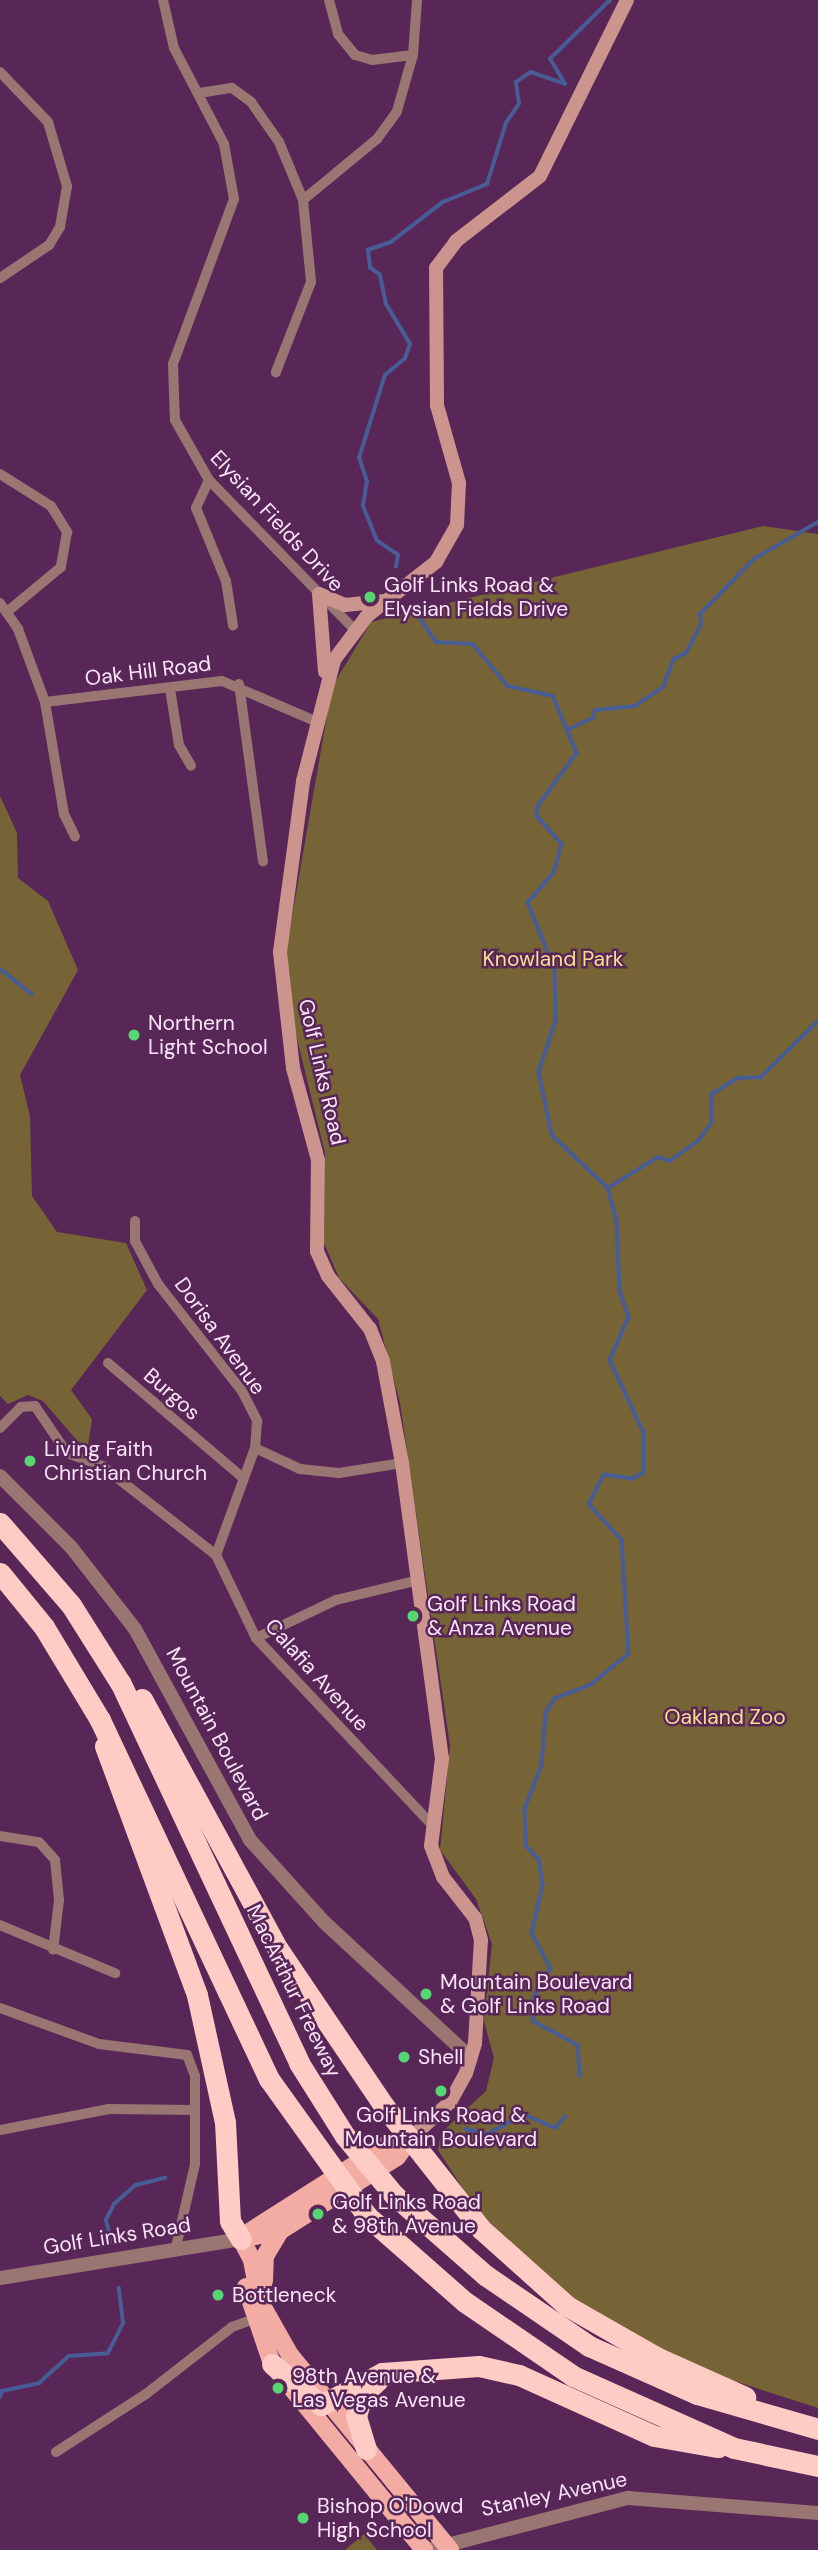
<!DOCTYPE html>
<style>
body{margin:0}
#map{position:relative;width:818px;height:2550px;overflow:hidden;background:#582757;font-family:"DM Sans",sans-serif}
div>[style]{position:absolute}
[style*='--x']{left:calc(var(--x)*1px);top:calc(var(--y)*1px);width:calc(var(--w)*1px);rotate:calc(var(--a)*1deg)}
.green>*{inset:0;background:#766436}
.stream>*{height:3.5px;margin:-1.75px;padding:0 1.75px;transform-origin:1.75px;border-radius:1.75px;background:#485c96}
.minor>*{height:10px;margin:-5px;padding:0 5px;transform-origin:5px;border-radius:5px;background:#997671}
.tertiary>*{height:14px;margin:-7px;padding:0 7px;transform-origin:7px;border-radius:7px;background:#997671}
.secondary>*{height:14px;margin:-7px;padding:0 7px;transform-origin:7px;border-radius:7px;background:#cb958d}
.primary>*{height:18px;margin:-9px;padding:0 9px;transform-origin:9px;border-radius:9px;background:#f2aca3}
.motorway>*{height:21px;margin:-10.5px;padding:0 10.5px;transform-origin:10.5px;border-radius:10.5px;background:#ffccc5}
.dots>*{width:19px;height:19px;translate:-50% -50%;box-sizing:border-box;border:4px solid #582757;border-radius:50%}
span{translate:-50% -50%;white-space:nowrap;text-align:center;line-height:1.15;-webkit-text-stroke:5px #582757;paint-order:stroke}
.street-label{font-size:21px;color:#fce4fa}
.poi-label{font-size:21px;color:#fce4fa}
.left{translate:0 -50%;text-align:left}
.park-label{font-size:21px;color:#fdde91}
</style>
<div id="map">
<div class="green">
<div style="clip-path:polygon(763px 526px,818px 534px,818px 2408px,694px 2368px,550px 2285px,474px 2206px,438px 2150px,441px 2133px,486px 2091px,494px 2058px,484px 2021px,492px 1944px,476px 1899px,440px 1850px,450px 1746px,400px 1403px,378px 1319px,339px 1278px,324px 1243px,325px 1153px,292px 1018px,286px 951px,332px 687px,371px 622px)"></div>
<div style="clip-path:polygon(0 796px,17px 833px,18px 878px,48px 901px,78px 970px,20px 1075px,30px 1116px,32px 1196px,57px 1232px,126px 1243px,147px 1290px,71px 1390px,92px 1419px,87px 1452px,43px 1401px,28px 1395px,8px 1404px,0 1396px)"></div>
<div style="clip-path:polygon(364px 2534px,377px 2550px,345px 2550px)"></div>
</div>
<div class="stream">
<div style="--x:396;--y:567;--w:12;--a:-81"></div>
<div style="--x:398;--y:555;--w:25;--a:-146"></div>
<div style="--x:377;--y:541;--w:38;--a:-112"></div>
<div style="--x:363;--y:506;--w:24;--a:-81"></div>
<div style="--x:367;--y:482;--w:25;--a:-108"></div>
<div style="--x:359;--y:458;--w:87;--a:-72.6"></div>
<div style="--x:385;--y:375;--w:26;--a:-40"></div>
<div style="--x:405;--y:358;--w:15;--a:-70"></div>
<div style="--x:410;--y:344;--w:47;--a:-121"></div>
<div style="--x:386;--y:304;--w:30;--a:-102"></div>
<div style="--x:380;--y:275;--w:12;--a:-145"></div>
<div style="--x:370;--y:268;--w:18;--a:-96"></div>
<div style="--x:368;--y:250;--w:24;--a:-19"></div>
<div style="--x:391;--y:242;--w:66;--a:-37.6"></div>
<div style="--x:443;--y:202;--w:48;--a:-22.2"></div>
<div style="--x:487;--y:184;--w:64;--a:-72.7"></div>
<div style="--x:506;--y:123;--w:23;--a:-56"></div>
<div style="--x:519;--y:104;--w:22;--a:-98"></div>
<div style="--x:516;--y:82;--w:18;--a:-34"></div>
<div style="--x:531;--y:72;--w:36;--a:19"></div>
<div style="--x:565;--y:84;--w:29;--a:-121"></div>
<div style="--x:550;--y:59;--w:84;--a:-44.5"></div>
<div style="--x:414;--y:609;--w:40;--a:56"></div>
<div style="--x:436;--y:642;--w:37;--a:3"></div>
<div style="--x:473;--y:644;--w:55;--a:50.2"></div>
<div style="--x:508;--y:686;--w:46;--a:12.5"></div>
<div style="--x:553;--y:696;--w:62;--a:67.2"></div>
<div style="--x:577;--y:753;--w:68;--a:126"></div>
<div style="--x:537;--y:808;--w:8;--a:90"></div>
<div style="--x:537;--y:816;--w:38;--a:48"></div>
<div style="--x:562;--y:844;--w:30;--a:105"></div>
<div style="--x:554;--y:873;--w:40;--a:131"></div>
<div style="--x:528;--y:903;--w:71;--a:67.8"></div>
<div style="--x:555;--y:969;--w:52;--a:88.9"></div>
<div style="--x:556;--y:1021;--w:54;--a:108.4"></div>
<div style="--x:539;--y:1072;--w:64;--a:78.3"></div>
<div style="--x:552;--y:1135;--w:77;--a:43.4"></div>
<div style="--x:608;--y:1188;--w:35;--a:75"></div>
<div style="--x:617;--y:1222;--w:69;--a:87.5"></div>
<div style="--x:620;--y:1291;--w:28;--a:71"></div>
<div style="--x:629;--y:1317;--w:47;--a:113.8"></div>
<div style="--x:610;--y:1360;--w:81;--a:65"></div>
<div style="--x:644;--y:1433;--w:40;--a:90"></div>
<div style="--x:644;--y:1473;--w:13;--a:151"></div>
<div style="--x:633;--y:1479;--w:29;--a:-172"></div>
<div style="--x:604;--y:1475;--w:33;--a:117"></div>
<div style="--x:589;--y:1504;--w:49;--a:47.5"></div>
<div style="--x:622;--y:1540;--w:114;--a:86.5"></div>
<div style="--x:629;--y:1654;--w:49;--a:140.8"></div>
<div style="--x:591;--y:1685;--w:39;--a:159"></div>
<div style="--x:555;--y:1699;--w:17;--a:123"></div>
<div style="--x:546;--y:1713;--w:52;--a:94.4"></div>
<div style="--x:542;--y:1765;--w:47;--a:111.1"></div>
<div style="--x:525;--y:1809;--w:37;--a:88"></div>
<div style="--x:526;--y:1846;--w:18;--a:45"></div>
<div style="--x:539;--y:1859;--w:26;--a:81"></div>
<div style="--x:543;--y:1885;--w:49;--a:102.9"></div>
<div style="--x:532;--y:1933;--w:40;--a:62"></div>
<div style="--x:551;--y:1968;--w:34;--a:120"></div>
<div style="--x:534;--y:1997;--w:24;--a:92"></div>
<div style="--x:533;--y:2021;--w:51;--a:28.1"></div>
<div style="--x:578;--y:2045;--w:31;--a:86"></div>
<div style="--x:569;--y:729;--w:26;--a:-25"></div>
<div style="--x:593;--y:718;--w:8;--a:-76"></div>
<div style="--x:595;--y:710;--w:40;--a:-5.7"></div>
<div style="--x:635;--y:706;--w:34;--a:-34"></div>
<div style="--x:663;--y:687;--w:30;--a:-69"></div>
<div style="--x:674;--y:659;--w:13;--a:-27"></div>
<div style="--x:686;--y:653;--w:32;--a:-62"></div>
<div style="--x:701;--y:625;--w:11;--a:-95"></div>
<div style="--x:700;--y:614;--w:77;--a:-45.5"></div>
<div style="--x:754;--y:559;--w:74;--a:-30"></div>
<div style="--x:0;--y:969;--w:41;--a:38"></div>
<div style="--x:608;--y:1188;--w:59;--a:-31.8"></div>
<div style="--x:658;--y:1157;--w:13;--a:18"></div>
<div style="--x:670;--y:1161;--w:36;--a:-36"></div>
<div style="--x:699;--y:1140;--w:21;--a:-55"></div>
<div style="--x:711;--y:1123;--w:29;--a:-88"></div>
<div style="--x:712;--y:1094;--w:31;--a:-32"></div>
<div style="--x:738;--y:1078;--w:23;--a:-2"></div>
<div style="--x:761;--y:1077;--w:80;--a:-44.5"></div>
<div style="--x:466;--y:2129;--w:23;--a:13"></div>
<div style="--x:488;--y:2134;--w:41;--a:-29.1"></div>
<div style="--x:524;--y:2114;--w:34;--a:24"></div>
<div style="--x:555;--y:2128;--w:15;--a:-48"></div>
<div style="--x:112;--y:2243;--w:24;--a:-105"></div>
<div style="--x:106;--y:2220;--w:18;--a:-63"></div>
<div style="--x:114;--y:2204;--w:29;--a:-41"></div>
<div style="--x:136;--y:2185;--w:30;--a:-14"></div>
<div style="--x:0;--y:2397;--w:6;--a:-72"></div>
<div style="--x:2;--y:2391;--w:38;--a:-12"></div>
<div style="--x:39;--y:2383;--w:40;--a:-42"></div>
<div style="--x:69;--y:2356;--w:39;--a:-4"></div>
<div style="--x:108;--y:2353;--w:34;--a:-63"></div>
<div style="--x:123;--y:2323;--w:35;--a:-97"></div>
</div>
<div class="minor">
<div style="--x:163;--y:0;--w:49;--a:77.1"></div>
<div style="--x:174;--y:48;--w:108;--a:62.5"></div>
<div style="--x:224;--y:144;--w:56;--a:79.7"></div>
<div style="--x:234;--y:199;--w:176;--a:110.3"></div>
<div style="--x:173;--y:364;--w:56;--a:88"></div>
<div style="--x:175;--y:420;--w:69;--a:60.5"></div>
<div style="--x:209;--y:480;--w:208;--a:45.8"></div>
<div style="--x:329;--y:0;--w:35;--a:75"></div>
<div style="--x:338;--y:34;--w:27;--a:51"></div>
<div style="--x:355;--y:55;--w:18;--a:16"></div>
<div style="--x:372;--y:60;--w:41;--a:-7"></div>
<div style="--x:0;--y:72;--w:69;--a:46.2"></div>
<div style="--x:48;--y:122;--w:67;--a:73.5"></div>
<div style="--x:67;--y:186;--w:42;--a:99.7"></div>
<div style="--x:60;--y:227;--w:21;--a:121"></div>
<div style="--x:49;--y:245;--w:59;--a:146"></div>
<div style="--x:199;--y:93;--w:33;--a:-9"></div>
<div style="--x:232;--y:88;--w:24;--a:36"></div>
<div style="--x:251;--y:102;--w:49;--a:55"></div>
<div style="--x:279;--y:142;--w:63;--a:67.5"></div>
<div style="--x:303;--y:200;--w:82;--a:84.4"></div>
<div style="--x:311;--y:282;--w:97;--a:111.3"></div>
<div style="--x:303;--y:200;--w:96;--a:-39.5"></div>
<div style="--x:377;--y:139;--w:34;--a:-54"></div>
<div style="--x:397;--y:111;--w:58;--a:-74.1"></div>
<div style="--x:413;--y:55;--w:55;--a:-85.8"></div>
<div style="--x:0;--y:474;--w:60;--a:32.1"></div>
<div style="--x:51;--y:506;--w:31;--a:58"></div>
<div style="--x:67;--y:532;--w:36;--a:100"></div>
<div style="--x:61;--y:567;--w:69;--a:140.3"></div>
<div style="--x:209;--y:480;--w:31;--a:115"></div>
<div style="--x:196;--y:508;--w:79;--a:67.7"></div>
<div style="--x:226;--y:581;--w:45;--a:81"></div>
<div style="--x:0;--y:603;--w:32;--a:55"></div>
<div style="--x:18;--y:629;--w:78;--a:69.7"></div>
<div style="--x:45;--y:702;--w:178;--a:-6.8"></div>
<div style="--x:222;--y:681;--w:101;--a:23.3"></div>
<div style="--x:239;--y:684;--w:179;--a:82.3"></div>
<div style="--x:170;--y:689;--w:57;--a:80.9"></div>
<div style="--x:179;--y:745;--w:24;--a:60"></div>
<div style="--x:45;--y:702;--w:114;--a:80.4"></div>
<div style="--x:64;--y:814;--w:25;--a:64"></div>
<div style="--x:135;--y:1221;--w:20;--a:90"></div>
<div style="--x:135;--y:1241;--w:49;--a:61.9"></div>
<div style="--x:158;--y:1284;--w:136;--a:51.9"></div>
<div style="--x:242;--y:1391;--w:34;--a:63"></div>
<div style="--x:257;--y:1421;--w:27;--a:94"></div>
<div style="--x:255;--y:1448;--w:114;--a:110"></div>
<div style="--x:108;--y:1363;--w:177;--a:40.4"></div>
<div style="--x:0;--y:1428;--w:30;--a:-45"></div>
<div style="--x:21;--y:1407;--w:14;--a:-4"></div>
<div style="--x:35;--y:1406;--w:57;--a:55.8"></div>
<div style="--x:67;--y:1453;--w:37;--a:20"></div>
<div style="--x:102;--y:1466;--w:145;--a:38"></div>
<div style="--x:216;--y:1555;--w:92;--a:64.3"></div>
<div style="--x:256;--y:1638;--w:260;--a:46.7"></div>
<div style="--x:255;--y:1448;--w:50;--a:25"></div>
<div style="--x:300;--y:1469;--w:39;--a:6"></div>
<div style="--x:339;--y:1473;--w:64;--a:-9"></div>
<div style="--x:256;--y:1638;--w:89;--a:-25.4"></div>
<div style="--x:336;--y:1600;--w:85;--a:-13.5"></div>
<div style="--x:0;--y:1836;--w:39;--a:9"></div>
<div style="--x:39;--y:1842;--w:24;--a:48"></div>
<div style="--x:55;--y:1860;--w:40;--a:84.3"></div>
<div style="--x:59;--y:1900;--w:50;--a:96.8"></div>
<div style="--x:0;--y:1925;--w:125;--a:22.7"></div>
<div style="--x:0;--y:2008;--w:105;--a:20"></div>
<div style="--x:99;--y:2044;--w:89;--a:7.1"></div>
<div style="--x:187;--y:2055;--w:22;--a:69"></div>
<div style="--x:195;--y:2076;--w:88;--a:90"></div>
<div style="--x:195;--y:2164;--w:89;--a:102.9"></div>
<div style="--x:0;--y:2130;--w:111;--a:-10.9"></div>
<div style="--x:109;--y:2109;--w:86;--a:0.7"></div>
<div style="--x:56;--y:2452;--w:107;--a:-32.8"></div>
<div style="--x:146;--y:2394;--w:109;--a:-37.9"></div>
<div style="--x:232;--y:2327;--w:29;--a:-20"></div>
</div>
<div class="tertiary">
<div style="--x:0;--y:1476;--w:100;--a:45"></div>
<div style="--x:71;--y:1547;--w:104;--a:52"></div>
<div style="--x:135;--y:1629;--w:240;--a:61.4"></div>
<div style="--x:250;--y:1840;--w:110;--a:47.9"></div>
<div style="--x:324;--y:1922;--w:200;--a:42.8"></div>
<div style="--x:0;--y:2278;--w:244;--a:-9.2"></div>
<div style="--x:428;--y:2550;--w:207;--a:-14.6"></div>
<div style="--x:628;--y:2498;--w:191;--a:4.5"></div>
</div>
<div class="secondary">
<div style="--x:319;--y:594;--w:78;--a:85.6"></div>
<div style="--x:319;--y:594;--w:28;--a:23"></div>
<div style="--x:345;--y:605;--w:40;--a:-5.7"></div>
<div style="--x:411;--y:2138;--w:53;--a:-42.7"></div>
<div style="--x:450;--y:2102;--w:33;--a:-61"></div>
<div style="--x:466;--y:2073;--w:31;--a:-73"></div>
<div style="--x:475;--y:2043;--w:103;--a:-86.7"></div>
<div style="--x:481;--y:1940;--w:23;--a:-105"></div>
<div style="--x:475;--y:1918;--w:52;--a:-128"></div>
<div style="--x:443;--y:1877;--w:33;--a:-111"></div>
<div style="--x:431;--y:1846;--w:88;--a:-82.8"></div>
<div style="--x:442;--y:1759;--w:299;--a:-97.7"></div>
<div style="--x:402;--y:1463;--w:104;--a:-100.6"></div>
<div style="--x:383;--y:1361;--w:35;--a:-112"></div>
<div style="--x:370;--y:1329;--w:68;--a:-128.4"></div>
<div style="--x:328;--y:1276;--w:27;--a:-114"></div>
<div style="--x:317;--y:1251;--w:91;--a:-89.4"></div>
<div style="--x:318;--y:1160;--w:95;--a:-105.2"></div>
<div style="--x:293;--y:1068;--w:117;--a:-96.4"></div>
<div style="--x:280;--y:952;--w:173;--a:-82.3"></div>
<div style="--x:303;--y:781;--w:125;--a:-75.6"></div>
<div style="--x:334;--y:660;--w:55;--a:-53.1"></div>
<div style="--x:367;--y:616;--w:88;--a:-38"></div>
<div style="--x:436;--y:562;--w:43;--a:-60.4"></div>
<div style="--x:457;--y:525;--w:42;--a:-87.3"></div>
<div style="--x:459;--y:483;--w:81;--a:-105.8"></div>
<div style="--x:437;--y:405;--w:137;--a:-90.4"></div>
<div style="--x:436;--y:268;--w:34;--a:-53"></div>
<div style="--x:456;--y:241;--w:106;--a:-37.7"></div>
<div style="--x:540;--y:176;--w:196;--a:-63.7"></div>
</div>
<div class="primary">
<div style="--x:243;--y:2236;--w:169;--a:-32.5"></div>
<div style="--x:386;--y:2145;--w:26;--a:-16"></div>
<div style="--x:241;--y:2239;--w:24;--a:62"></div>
<div style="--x:252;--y:2260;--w:43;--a:79.2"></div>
<div style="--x:260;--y:2302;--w:61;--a:60.5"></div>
<div style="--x:290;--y:2355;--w:252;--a:50.6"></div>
<div style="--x:241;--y:2239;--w:40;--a:-12"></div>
<div style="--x:280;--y:2231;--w:138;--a:-32.3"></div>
<div style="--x:397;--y:2157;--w:24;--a:-54"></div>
<div style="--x:264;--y:2281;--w:25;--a:-88"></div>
<div style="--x:265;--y:2256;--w:29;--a:-59"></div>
<div style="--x:246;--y:2287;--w:81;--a:71.3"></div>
<div style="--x:272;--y:2364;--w:240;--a:50.7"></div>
</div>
<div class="motorway">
<div style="--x:0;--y:1523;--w:108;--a:49.1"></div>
<div style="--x:71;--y:1605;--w:93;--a:57.7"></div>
<div style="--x:121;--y:1684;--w:419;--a:64.8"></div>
<div style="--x:299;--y:2063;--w:86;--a:57.8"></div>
<div style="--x:345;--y:2136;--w:77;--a:50.3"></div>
<div style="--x:394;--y:2195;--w:121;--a:41.3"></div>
<div style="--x:485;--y:2275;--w:126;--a:34.3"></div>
<div style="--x:589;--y:2346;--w:118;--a:24"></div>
<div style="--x:697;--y:2394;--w:126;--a:16.1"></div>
<div style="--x:0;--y:1573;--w:70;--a:50.8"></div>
<div style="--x:44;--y:1627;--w:109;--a:58.9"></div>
<div style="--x:100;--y:1720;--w:397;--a:64.8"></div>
<div style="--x:269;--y:2079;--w:168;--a:54.4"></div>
<div style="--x:367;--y:2216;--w:130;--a:41.3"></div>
<div style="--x:465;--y:2302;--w:131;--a:34.4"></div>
<div style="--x:573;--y:2376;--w:176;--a:24.1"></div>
<div style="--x:734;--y:2448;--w:86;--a:12.1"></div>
<div style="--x:142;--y:1699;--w:285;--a:61.5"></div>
<div style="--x:278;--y:1949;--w:189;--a:56"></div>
<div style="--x:384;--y:2106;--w:157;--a:51.7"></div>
<div style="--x:481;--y:2229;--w:115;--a:41.8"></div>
<div style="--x:567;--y:2306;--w:103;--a:29.8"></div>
<div style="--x:656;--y:2357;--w:98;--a:24.2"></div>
<div style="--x:105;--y:1746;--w:265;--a:69.7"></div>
<div style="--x:197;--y:1995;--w:130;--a:77.6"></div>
<div style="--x:225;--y:2122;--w:99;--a:87.1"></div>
<div style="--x:230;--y:2221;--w:21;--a:59"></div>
<div style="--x:272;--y:2364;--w:64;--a:39.9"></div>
<div style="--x:321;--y:2405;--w:69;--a:-27.7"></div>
<div style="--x:382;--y:2373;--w:97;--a:-4.1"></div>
<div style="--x:479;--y:2366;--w:41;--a:12.7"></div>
<div style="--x:519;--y:2375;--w:148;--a:24.3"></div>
<div style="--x:654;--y:2436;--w:65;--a:9.8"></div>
<div style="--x:366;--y:2449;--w:34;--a:-107"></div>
<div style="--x:356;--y:2416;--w:22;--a:-74"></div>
<div style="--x:362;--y:2395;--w:22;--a:-43"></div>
</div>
<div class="dots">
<div style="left:370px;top:597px;background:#55d672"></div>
<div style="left:134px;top:1035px;background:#55d672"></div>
<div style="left:30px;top:1461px;background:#55d672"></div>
<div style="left:413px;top:1616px;background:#55d672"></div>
<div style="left:426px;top:1994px;background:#55d672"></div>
<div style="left:404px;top:2057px;background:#55d672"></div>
<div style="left:441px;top:2091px;background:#55d672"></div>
<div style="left:318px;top:2214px;background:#55d672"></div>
<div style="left:218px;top:2295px;background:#55d672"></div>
<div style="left:278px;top:2388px;background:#55d672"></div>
<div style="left:303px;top:2518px;background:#55d672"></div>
</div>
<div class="street-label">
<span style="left:277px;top:521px;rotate:47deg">Elysian Fields Drive</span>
<span style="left:148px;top:671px;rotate:-7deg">Oak Hill Road</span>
<span style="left:322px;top:1072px;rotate:77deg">Golf Links Road</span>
<span style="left:220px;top:1336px;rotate:54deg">Dorisa Avenue</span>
<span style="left:172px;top:1394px;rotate:41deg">Burgos</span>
<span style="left:317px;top:1675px;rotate:48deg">Calafia Avenue</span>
<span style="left:217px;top:1734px;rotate:62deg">Mountain Boulevard</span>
<span style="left:294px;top:1991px;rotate:64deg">MacArthur Freeway</span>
<span style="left:117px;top:2236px;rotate:-9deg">Golf Links Road</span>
<span style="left:554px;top:2494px;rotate:-12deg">Stanley Avenue</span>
</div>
<div class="poi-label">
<span class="left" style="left:384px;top:597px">Golf Links Road &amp;<br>Elysian Fields Drive</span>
<span class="left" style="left:148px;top:1035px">Northern<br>Light School</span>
<span class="left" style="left:44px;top:1461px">Living Faith<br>Christian Church</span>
<span class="left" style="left:427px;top:1616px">Golf Links Road<br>&amp; Anza Avenue</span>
<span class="left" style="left:440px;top:1994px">Mountain Boulevard<br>&amp; Golf Links Road</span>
<span class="left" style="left:418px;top:2057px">Shell</span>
<span style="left:441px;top:2127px">Golf Links Road &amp;<br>Mountain Boulevard</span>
<span class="left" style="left:332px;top:2214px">Golf Links Road<br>&amp; 98th Avenue</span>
<span class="left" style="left:232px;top:2295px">Bottleneck</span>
<span class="left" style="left:292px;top:2388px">98th Avenue &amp;<br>Las Vegas Avenue</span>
<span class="left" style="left:317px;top:2518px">Bishop O'Dowd<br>High School</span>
</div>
<div class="park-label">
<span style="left:553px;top:959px">Knowland Park</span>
<span style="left:725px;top:1717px">Oakland Zoo</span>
</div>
</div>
